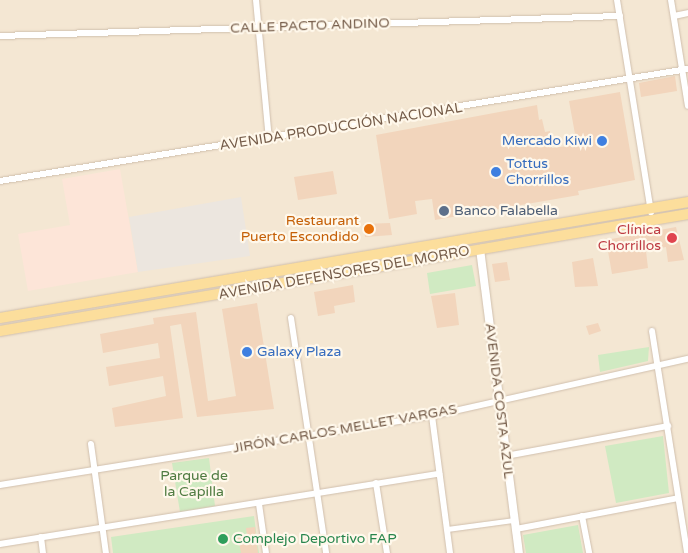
<!DOCTYPE html>
<meta charset="utf-8">
<style>
body{margin:0}
#map{position:relative;width:688px;height:553px;overflow:hidden;background:#fcf5e4;font-family:"Varela Round",sans-serif}
div>[style]{position:absolute}
[style*='--x']{left:calc(var(--x)*1px);top:calc(var(--y)*1px);width:calc(var(--w)*1px);rotate:calc(var(--a)*1deg)}
.residential>*{inset:0;background:#f4e7d3}
.commercial>*{inset:0;background:#fde5d8}
.industrial>*{inset:0;background:#ece6df}
.green>*{inset:0;background:#d0eac2}
.building>*{inset:0;background:#f2d5bc}
.roads{filter:drop-shadow(0 0 1px #d0bfad) drop-shadow(0 0 1px #d0bfad)}
.pedestrian>*{height:5px;margin:-2.5px;padding:0 2.5px;transform-origin:2.5px;border-radius:2.5px;background:#fff}
.minor>*{height:6px;margin:-3px;padding:0 3px;transform-origin:3px;border-radius:3px;background:#fff}
.tertiary>*{height:8px;margin:-4px;padding:0 4px;transform-origin:4px;border-radius:4px;background:#fff}
.primary>*{height:10px;margin:-5px;padding:0 5px;transform-origin:5px;border-radius:5px;background:#fcde9c}
.dots>*{width:14px;height:14px;translate:-50% -50%;box-sizing:border-box;border:2px solid #fff8eb;border-radius:50%}
span{translate:-50% -50%;white-space:nowrap;text-align:center;line-height:1.15;-webkit-text-stroke:4.5px #fff8eb;paint-order:stroke}
.street-label{font-size:14px;color:#755c49}
.shop-label{font-size:14px;color:#366cbe}
.right{translate:-100% -50%;text-align:right}
.left{translate:0 -50%;text-align:left}
.service-label{font-size:14px;color:#4e5e75}
.food-label{font-size:14px;color:#c56008}
.health-label{font-size:14px;color:#be3a42}
.park-label{font-size:14px;color:#4f7b41}
.leisure-label{font-size:14px;color:#27864d}
</style>
<div id="map">
<div class="residential">
<div style="clip-path:polygon(0 0,688px 0,688px 553px,0 553px)"></div>
</div>
<div class="commercial">
<div style="clip-path:polygon(120px 169px,138px 272px,28px 291px,18px 234px,70px 225px,62px 179px)"></div>
</div>
<div class="industrial">
<div style="clip-path:polygon(241px 197px,250px 256px,138px 272px,129px 217px)"></div>
</div>
<div class="green">
<div style="clip-path:polygon(472px 265px,476px 286px,430px 294px,427px 273px)"></div>
<div style="clip-path:polygon(649px 347px,648px 361px,600px 372px,598px 355px)"></div>
<div style="clip-path:polygon(663px 436px,669px 493px,616px 503px,605px 446px)"></div>
<div style="clip-path:polygon(209px 458px,215px 506px,180px 512px,172px 463px)"></div>
<div style="clip-path:polygon(254px 516px,259px 553px,113px 553px,111px 537px)"></div>
<div style="clip-path:polygon(578px 525px,583px 553px,526px 553px,523px 535px)"></div>
</div>
<div class="building">
<div style="clip-path:polygon(675px 76px,677px 91px,641px 97px,639px 83px)"></div>
<div style="clip-path:polygon(620px 92px,635px 180px,578px 191px,579px 195px,435px 220px,432px 199px,415px 201px,417px 214px,389px 219px,376px 135px,537px 105px,539px 120px,542px 119px,545px 132px,550px 131px,552px 148px,577px 145px,569px 101px)"></div>
<div style="clip-path:polygon(333px 171px,337px 194px,298px 200px,294px 177px)"></div>
<div style="clip-path:polygon(390px 223px,392px 235px,365px 237px,363px 224px)"></div>
<div style="clip-path:polygon(676px 227px,684px 260px,668px 262px,666px 247px,646px 251px,648px 268px,612px 274px,606px 240px)"></div>
<div style="clip-path:polygon(593px 258px,598px 286px,575px 287px,572px 262px)"></div>
<div style="clip-path:polygon(507px 262px,510px 280px,495px 282px,492px 264px)"></div>
<div style="clip-path:polygon(353px 285px,355px 302px,334px 306px,335px 313px,318px 316px,314px 292px)"></div>
<div style="clip-path:polygon(455px 293px,459px 325px,437px 328px,431px 296px)"></div>
<div style="clip-path:polygon(257px 303px,274px 409px,197px 417px,181px 324px,170px 326px,183px 418px,115px 427px,112px 408px,166px 396px,163px 376px,109px 386px,106px 367px,160px 358px,158px 343px,103px 353px,100px 334px,154px 324px,153px 318px,196px 312px,208px 401px,236px 396px,222px 309px)"></div>
<div style="clip-path:polygon(598px 323px,601px 331px,589px 335px,586px 326px)"></div>
<div style="clip-path:polygon(255px 527px,258px 553px,241px 553px,238px 537px,247px 536px,246px 528px)"></div>
</div>
<div class="roads">
<div class="pedestrian">
<div style="--x:447;--y:529;--w:68;--a:-7.7"></div>
</div>
<div class="minor">
<div style="--x:256;--y:0;--w:140;--a:84.7"></div>
<div style="--x:617;--y:0;--w:215;--a:80.9"></div>
<div style="--x:671;--y:0;--w:107;--a:80.9"></div>
<div style="--x:674;--y:16;--w:14;--a:-12"></div>
<div style="--x:0;--y:36;--w:620;--a:-1.85"></div>
<div style="--x:0;--y:181;--w:697;--a:-9.25"></div>
<div style="--x:291;--y:318;--w:238;--a:81.5"></div>
<div style="--x:652;--y:331;--w:225;--a:81"></div>
<div style="--x:432;--y:416;--w:138;--a:82.5"></div>
<div style="--x:91;--y:444;--w:110;--a:82.2"></div>
<div style="--x:506;--y:456;--w:165;--a:-10.5"></div>
<div style="--x:376;--y:483;--w:71;--a:81.1"></div>
<div style="--x:0;--y:485;--w:437;--a:-9.1"></div>
<div style="--x:432;--y:416;--w:262;--a:-12.6"></div>
<div style="--x:259;--y:504;--w:49;--a:81.9"></div>
<div style="--x:582;--y:516;--w:38;--a:79"></div>
<div style="--x:516;--y:529;--w:165;--a:-10.8"></div>
<div style="--x:41;--y:537;--w:16;--a:83"></div>
<div style="--x:0;--y:544;--w:445;--a:-9.1"></div>
</div>
<div class="tertiary">
<div style="--x:480;--y:249;--w:306;--a:82.7"></div>
</div>
<div class="primary">
<div style="--x:0;--y:318;--w:698;--a:-9.57"></div>
<div style="--x:0;--y:331;--w:698;--a:-9.65"></div>
</div>
</div>
<div class="dots">
<div style="left:602px;top:141px;background:#3f7fe0"></div>
<div style="left:496px;top:172px;background:#3f7fe0"></div>
<div style="left:444px;top:211px;background:#5c6f8a"></div>
<div style="left:369px;top:229px;background:#e8710a"></div>
<div style="left:672px;top:238px;background:#e0444e"></div>
<div style="left:247px;top:352px;background:#3f7fe0"></div>
<div style="left:223px;top:539px;background:#2e9e5b"></div>
</div>
<div class="street-label">
<span style="left:310px;top:26px;rotate:-2deg">CALLE PACTO ANDINO</span>
<span style="left:341px;top:127px;rotate:-9deg">AVENIDA PRODUCCIÓN NACIONAL</span>
<span style="left:344px;top:273px;rotate:-10deg">AVENIDA DEFENSORES DEL MORRO</span>
<span style="left:499px;top:401px;rotate:83deg">AVENIDA COSTA AZUL</span>
<span style="left:345px;top:429px;rotate:-10deg">JIRÓN CARLOS MELLET VARGAS</span>
</div>
<div class="shop-label">
<span class="right" style="left:592px;top:141px">Mercado Kiwi</span>
<span class="left" style="left:506px;top:172px">Tottus<br>Chorrillos</span>
<span class="left" style="left:257px;top:352px">Galaxy Plaza</span>
</div>
<div class="service-label">
<span class="left" style="left:454px;top:211px">Banco Falabella</span>
</div>
<div class="food-label">
<span class="right" style="left:359px;top:229px">Restaurant<br>Puerto Escondido</span>
</div>
<div class="health-label">
<span class="right" style="left:661px;top:238px">Clínica<br>Chorrillos</span>
</div>
<div class="park-label">
<span style="left:194px;top:484px">Parque de<br>la Capilla</span>
</div>
<div class="leisure-label">
<span class="left" style="left:233px;top:539px">Complejo Deportivo FAP</span>
</div>
</div>
